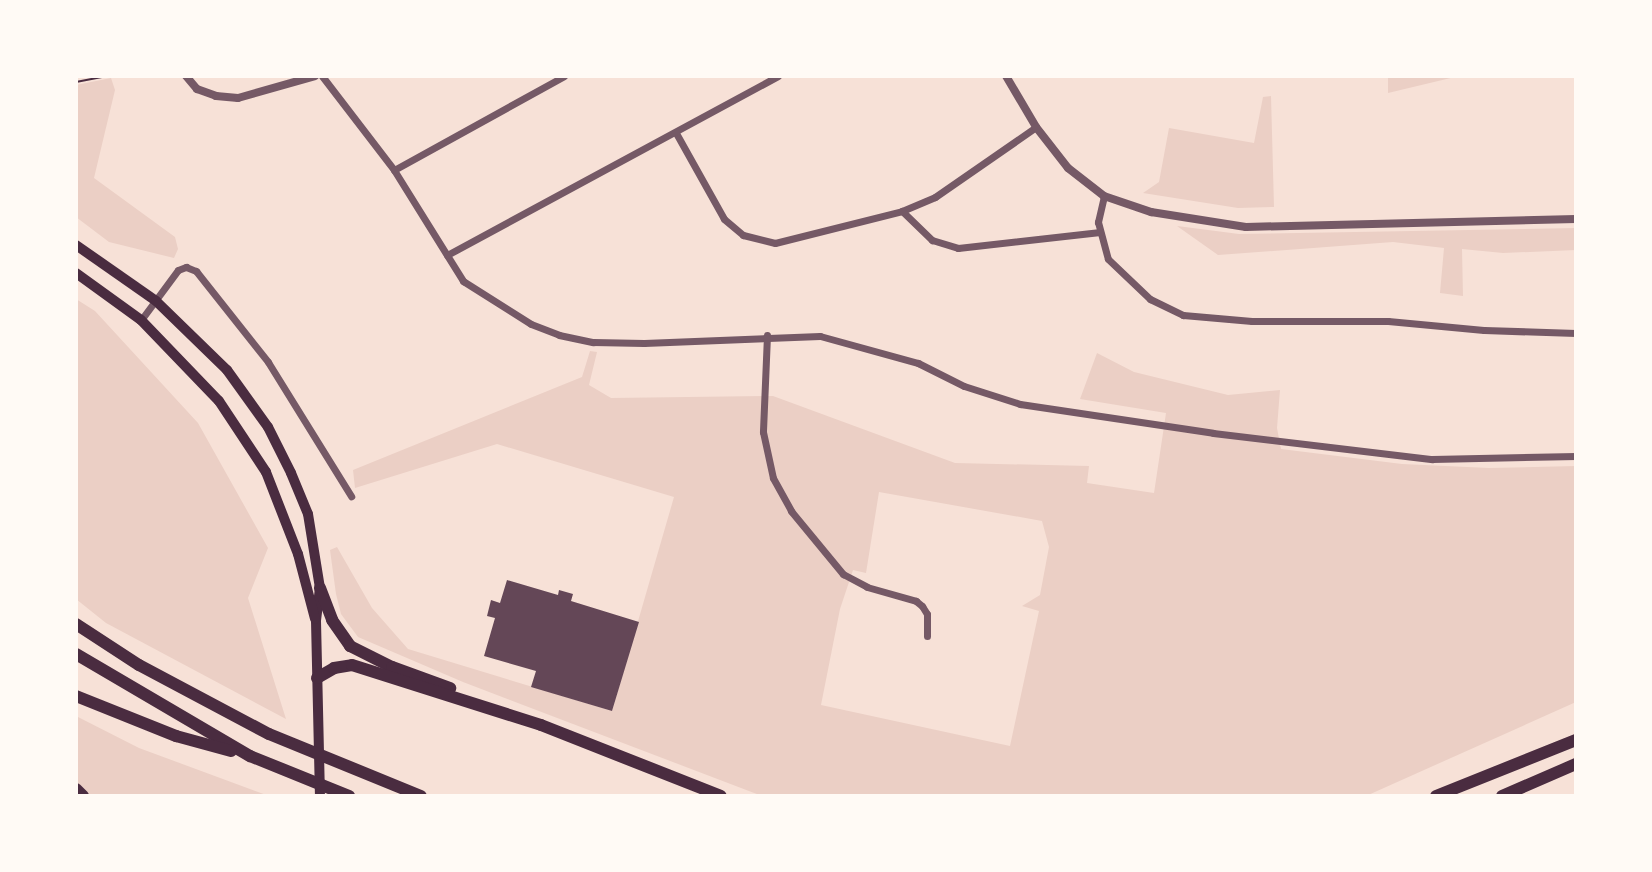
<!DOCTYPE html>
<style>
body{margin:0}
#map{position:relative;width:1652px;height:872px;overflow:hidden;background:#f7e1d7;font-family:Barlow,sans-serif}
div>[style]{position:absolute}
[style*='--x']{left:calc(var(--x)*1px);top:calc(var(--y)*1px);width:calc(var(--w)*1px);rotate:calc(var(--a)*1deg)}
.green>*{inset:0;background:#ebcfc5}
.building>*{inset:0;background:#644757}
.path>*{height:2px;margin:-1px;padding:0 1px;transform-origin:1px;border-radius:1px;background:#4a2c40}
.minor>*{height:7px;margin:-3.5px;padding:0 3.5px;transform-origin:3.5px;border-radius:3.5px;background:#755966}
.tertiary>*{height:8px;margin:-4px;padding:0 4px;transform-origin:4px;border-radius:4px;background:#755966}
.primary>*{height:10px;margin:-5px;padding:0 5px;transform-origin:5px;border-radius:5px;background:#4a2c40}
.motorway>*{height:12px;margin:-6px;padding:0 6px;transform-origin:6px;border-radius:6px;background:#4a2c40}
span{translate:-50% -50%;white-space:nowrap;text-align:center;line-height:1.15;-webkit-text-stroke:6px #fffaf5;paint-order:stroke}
.frame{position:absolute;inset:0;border:78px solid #fffaf5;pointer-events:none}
</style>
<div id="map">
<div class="green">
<div style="clip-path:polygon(1388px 76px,1459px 76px,1388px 93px)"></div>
<div style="clip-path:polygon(111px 78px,115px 90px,94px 178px,175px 237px,178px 249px,174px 258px,109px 242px,76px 217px,76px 85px)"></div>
<div style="clip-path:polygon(1271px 96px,1274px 207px,1238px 208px,1143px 193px,1159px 182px,1169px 128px,1254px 143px,1263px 97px)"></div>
<div style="clip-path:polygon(1177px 226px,1239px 234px,1576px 228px,1576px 250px,1503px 253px,1462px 249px,1463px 296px,1440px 293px,1444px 248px,1393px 242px,1218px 255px)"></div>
<div style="clip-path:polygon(76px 299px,95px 311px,198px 423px,268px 548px,248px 598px,286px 719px,106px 623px,76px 599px)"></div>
<div style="clip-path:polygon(evenodd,590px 351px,597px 352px,589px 385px,611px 398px,773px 396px,955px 463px,1089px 466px,1087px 483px,1154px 493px,1166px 413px,1080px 399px,1097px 353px,1134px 372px,1228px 395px,1280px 390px,1277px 428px,1281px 449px,1402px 464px,1489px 468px,1576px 466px,1576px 702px,1366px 796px,762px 796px,463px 682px,358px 637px,341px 614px,336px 594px,330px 550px,337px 547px,372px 608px,408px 649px,612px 711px,674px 497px,497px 444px,355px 488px,353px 470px,582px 377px,590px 351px,879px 492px,1042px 521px,1049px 547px,1040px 595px,1022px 606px,1039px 611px,1010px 746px,821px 705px,840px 609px,853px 570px,866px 573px,879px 492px)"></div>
<div style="clip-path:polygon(76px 716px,139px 748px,269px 796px,76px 796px)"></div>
</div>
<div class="building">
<div style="clip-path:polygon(507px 580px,558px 595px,559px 590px,573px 594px,571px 601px,639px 622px,612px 711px,531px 687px,536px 671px,484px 656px,495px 618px,487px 616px,491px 600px,500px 603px)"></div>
</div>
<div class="path">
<div style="--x:154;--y:76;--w:9;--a:0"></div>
<div style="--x:76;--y:82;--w:33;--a:-11"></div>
</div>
<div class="minor">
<div style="--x:322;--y:76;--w:118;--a:52.5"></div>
<div style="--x:394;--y:170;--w:131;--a:58.1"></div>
<div style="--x:463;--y:281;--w:80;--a:32.3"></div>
<div style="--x:531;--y:324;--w:30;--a:21"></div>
<div style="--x:559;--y:335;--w:35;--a:12"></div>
<div style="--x:593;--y:342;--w:51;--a:1.1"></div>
<div style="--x:644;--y:343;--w:176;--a:-2.3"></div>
<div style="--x:820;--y:336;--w:102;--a:15.4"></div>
<div style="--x:918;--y:363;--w:51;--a:26.6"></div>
<div style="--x:964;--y:386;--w:59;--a:17.8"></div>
<div style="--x:1020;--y:404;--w:195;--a:8.5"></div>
<div style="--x:1213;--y:433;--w:221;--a:6.8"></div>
<div style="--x:1432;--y:459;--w:144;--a:-1.2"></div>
<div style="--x:676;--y:133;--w:98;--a:60.8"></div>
<div style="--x:724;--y:219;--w:25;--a:40"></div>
<div style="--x:743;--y:235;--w:33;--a:14"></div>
<div style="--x:775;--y:243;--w:131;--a:-14.1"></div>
<div style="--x:902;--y:211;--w:36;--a:-23"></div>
<div style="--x:935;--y:197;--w:123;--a:-34.7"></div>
<div style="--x:394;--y:170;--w:194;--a:-28.9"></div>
<div style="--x:1104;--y:196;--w:27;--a:103"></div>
<div style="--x:1098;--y:222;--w:38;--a:75"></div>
<div style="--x:1108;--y:259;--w:58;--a:43.6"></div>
<div style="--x:1150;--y:299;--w:37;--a:26"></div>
<div style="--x:1183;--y:315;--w:69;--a:5"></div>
<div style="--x:1252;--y:321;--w:136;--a:0"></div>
<div style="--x:1388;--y:321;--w:96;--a:5.4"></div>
<div style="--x:1484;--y:330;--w:92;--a:1.9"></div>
<div style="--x:902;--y:211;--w:42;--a:44"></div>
<div style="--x:932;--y:240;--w:27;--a:17"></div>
<div style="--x:958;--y:248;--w:143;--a:-6.4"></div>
<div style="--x:447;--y:255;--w:376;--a:-28.4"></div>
<div style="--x:141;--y:320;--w:62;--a:-53.5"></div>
<div style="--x:178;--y:270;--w:9;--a:-21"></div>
<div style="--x:186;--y:267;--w:11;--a:22"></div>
<div style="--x:196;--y:271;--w:116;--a:51.6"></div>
<div style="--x:268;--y:362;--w:158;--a:58.2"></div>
<div style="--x:767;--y:335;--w:97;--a:92.4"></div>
<div style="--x:763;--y:432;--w:47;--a:77.7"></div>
<div style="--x:773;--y:478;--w:38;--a:61"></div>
<div style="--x:791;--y:511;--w:82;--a:50.5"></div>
<div style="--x:843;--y:574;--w:27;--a:28"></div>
<div style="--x:867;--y:587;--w:51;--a:15.9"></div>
<div style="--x:916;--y:601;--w:8;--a:40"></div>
<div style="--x:922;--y:606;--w:9;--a:58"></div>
<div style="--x:927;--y:614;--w:22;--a:90"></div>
</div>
<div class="tertiary">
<div style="--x:186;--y:76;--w:17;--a:50"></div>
<div style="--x:197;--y:89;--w:20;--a:20"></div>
<div style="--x:216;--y:96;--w:22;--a:5"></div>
<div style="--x:238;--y:98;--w:80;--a:-15.9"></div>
<div style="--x:1006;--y:76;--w:59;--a:59.5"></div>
<div style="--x:1036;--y:127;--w:52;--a:52"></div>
<div style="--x:1068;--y:168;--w:46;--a:37.9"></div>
<div style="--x:1104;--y:196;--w:50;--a:18.8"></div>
<div style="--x:1151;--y:212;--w:96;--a:9"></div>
<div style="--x:1246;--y:227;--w:330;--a:-1.4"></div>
</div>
<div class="primary">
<div style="--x:76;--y:245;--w:98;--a:35"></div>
<div style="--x:156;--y:301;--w:99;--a:44.2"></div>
<div style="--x:227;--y:370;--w:70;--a:54.3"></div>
<div style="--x:268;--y:427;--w:51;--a:63.4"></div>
<div style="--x:291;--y:473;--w:44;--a:67.5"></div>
<div style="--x:308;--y:514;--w:75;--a:80.8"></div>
<div style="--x:320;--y:588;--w:33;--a:97"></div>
<div style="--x:316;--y:621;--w:175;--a:88.7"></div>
<div style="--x:76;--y:273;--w:80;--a:35.9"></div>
<div style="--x:141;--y:320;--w:112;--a:46.1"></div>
<div style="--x:219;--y:401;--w:85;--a:56.5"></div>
<div style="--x:266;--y:472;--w:88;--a:68.7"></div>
<div style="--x:298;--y:554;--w:67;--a:75.3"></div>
</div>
<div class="motorway">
<div style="--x:320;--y:588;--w:34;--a:69"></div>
<div style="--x:332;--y:620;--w:32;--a:55"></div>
<div style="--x:350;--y:646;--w:47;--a:26.6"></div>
<div style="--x:392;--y:667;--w:62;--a:19.9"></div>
<div style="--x:76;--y:624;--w:75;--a:33.1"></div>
<div style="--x:139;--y:665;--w:147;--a:28"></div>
<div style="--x:269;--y:734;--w:164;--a:22.2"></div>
<div style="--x:76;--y:654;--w:202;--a:30.4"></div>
<div style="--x:250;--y:756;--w:107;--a:22"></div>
<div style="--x:317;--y:678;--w:20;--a:-30"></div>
<div style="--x:334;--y:668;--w:18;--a:-9"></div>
<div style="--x:352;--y:665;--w:198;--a:17.6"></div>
<div style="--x:541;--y:725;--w:193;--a:21.5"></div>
<div style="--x:76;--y:696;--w:108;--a:21.8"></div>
<div style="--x:176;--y:736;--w:57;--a:15.3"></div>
<div style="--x:76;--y:789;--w:10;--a:45"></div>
<div style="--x:1436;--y:796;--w:151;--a:-21.8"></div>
<div style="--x:1502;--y:796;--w:81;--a:-23.4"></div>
</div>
<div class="frame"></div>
</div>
